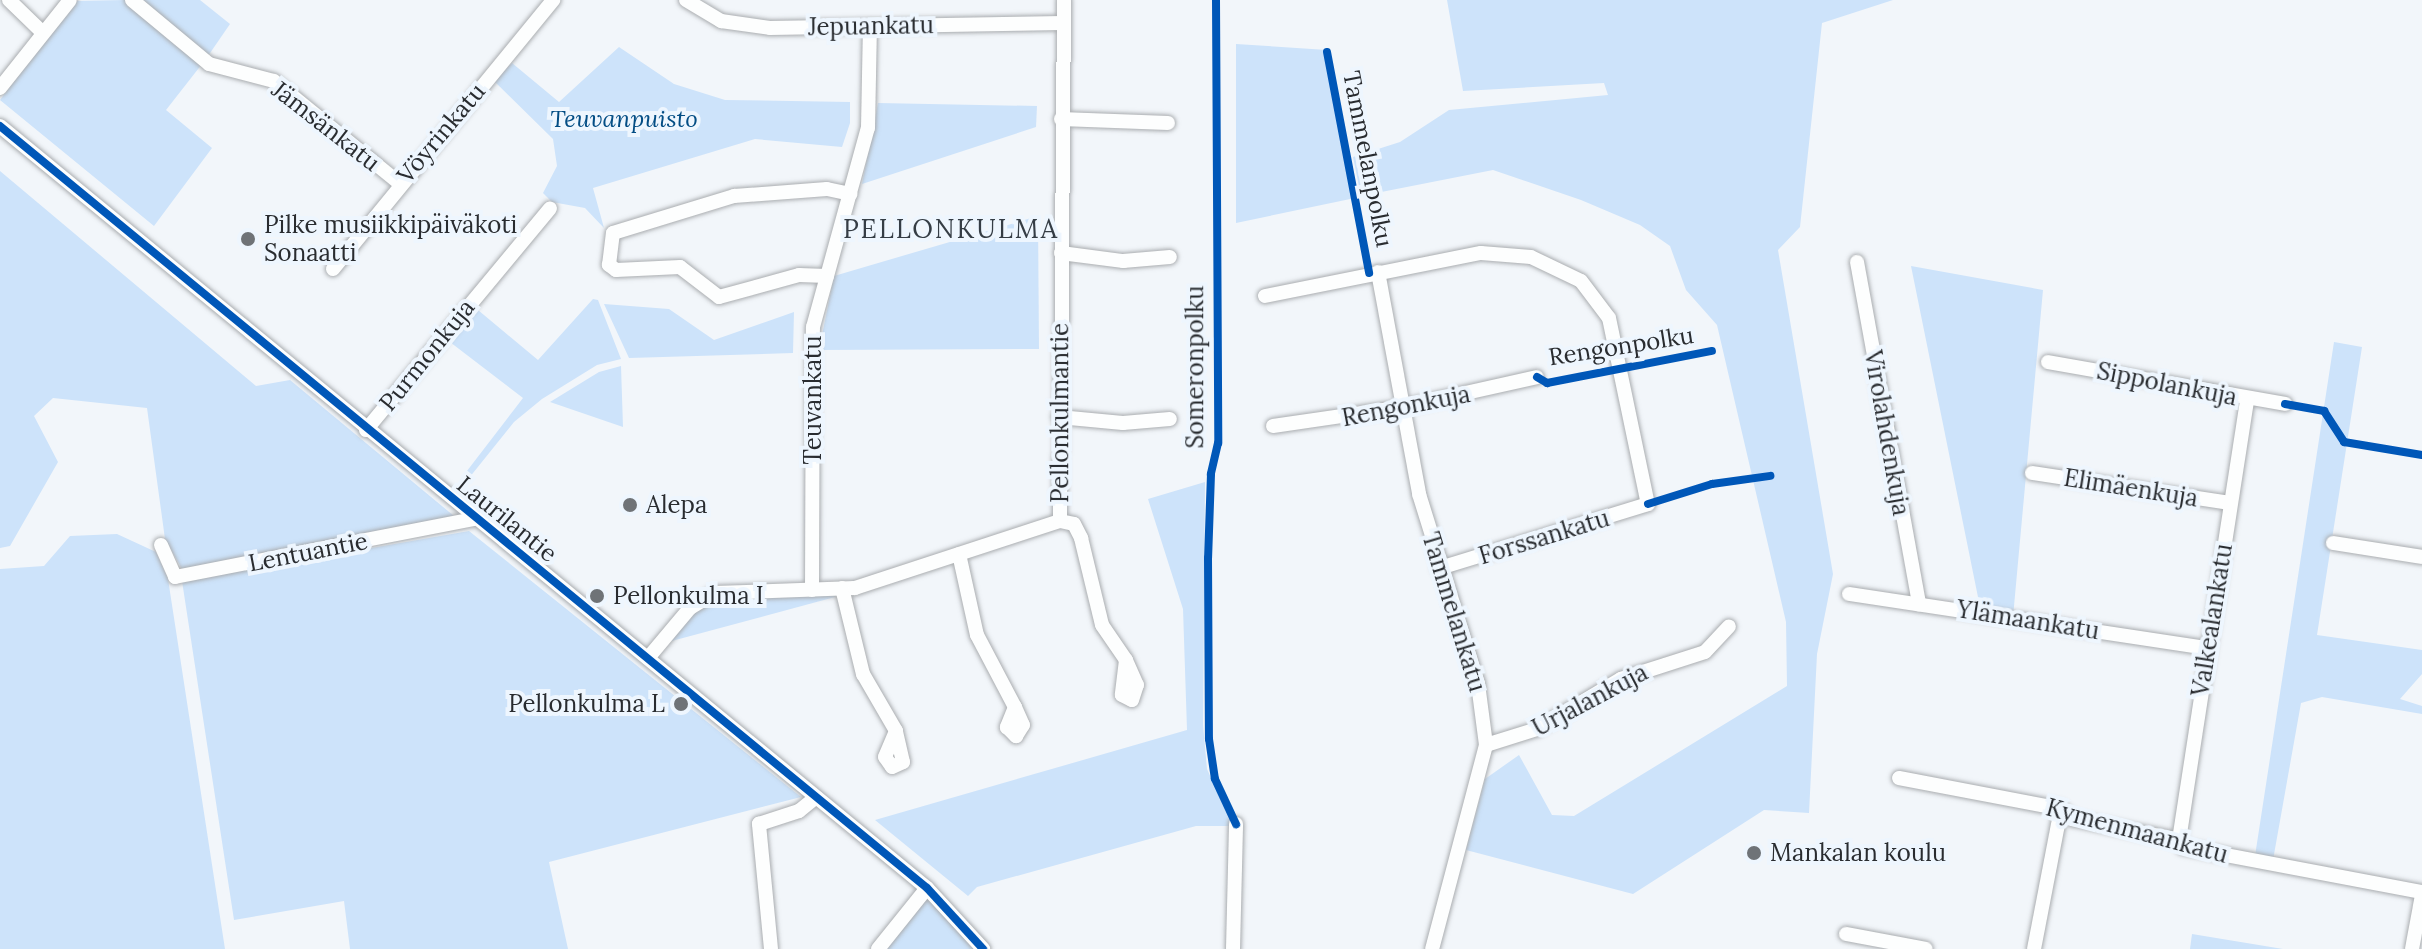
<!DOCTYPE html>
<meta charset="utf-8">
<style>
body{margin:0}
#map{position:relative;width:2422px;height:949px;overflow:hidden;background:#f2f6fa;font-family:Lora,serif}
div>[style]{position:absolute}
[style*='--x']{left:calc(var(--x)*1px);top:calc(var(--y)*1px);width:calc(var(--w)*1px);rotate:calc(var(--a)*1deg)}
.green>*{inset:0;background:#cde3fa}
.roads{filter:drop-shadow(0 0 2px #aaadb0) drop-shadow(0 0 2px #aaadb0)}
.minor>*{height:14px;margin:-7px;padding:0 7px;transform-origin:7px;border-radius:7px;background:#fdfefe}
.cycleway>*{height:8px;margin:-4px;padding:0 4px;transform-origin:4px;border-radius:4px;background:#0057b8}
.dots>*{width:22px;height:22px;translate:-50% -50%;box-sizing:border-box;border:4px solid #eef6fe;border-radius:50%}
span{translate:-50% -50%;white-space:nowrap;text-align:center;line-height:1.15;-webkit-text-stroke:8px #eef6fe;paint-order:stroke}
.street-label{font-size:24px;color:#292c30}
.park-label{font-size:24px;color:#034d84;font-style:italic}
.poi-label{font-size:24px;color:#292c30}
.left{translate:0 -50%;text-align:left}
.right{translate:-100% -50%;text-align:right}
.neighbourhood-label{font-size:26px;color:#353d45;letter-spacing:2px}
</style>
<div id="map">
<div class="green">
<div style="clip-path:polygon(125px 0,202px 64px,166px 110px,212px 148px,154px 226px,0 100px,74px 1px)"></div>
<div style="clip-path:polygon(140px 0,200px 0,230px 24px,208px 56px)"></div>
<div style="clip-path:polygon(1447px 0,1893px 0,1822px 23px,1800px 227px,1778px 250px,1833px 574px,1817px 654px,1809px 813px,1764px 810px,1633px 894px,1466px 850px,1485px 779px,1519px 755px,1552px 815px,1574px 816px,1787px 686px,1786px 622px,1717px 325px,1686px 290px,1670px 246px,1640px 225px,1581px 200px,1493px 170px,1361px 196px,1353px 157px,1400px 142px,1449px 110px,1608px 95px,1604px 83px,1463px 91px)"></div>
<div style="clip-path:polygon(1236px 44px,1327px 50px,1355px 198px,1236px 223px)"></div>
<div style="clip-path:polygon(619px 47px,674px 84px,725px 100px,850px 102px,850px 123px,842px 147px,755px 139px,593px 188px,604px 228px,585px 208px,552px 202px,543px 193px,557px 166px,553px 139px,494px 81px,512px 63px,559px 102px)"></div>
<div style="clip-path:polygon(878px 103px,1037px 106px,1036px 127px,862px 184px)"></div>
<div style="clip-path:polygon(0 171px,256px 386px,290px 380px,454px 516px,182px 569px,165px 539px,147px 408px,53px 398px,34px 416px,58px 462px,10px 546px,0 548px)"></div>
<div style="clip-path:polygon(1038px 216px,1039px 349px,819px 350px,834px 276px)"></div>
<div style="clip-path:polygon(1911px 266px,2043px 290px,2013px 617px,1976px 612px,1979px 602px)"></div>
<div style="clip-path:polygon(593px 299px,598px 300px,621px 359px,597px 365px,542px 399px,514px 422px,465px 483px,460px 480px,523px 398px,446px 339px,472px 305px,538px 360px)"></div>
<div style="clip-path:polygon(604px 304px,669px 309px,714px 340px,794px 312px,793px 353px,629px 358px)"></div>
<div style="clip-path:polygon(2334px 342px,2362px 347px,2317px 635px,2422px 650px,2422px 674px,2400px 699px,2422px 706px,2422px 714px,2322px 697px,2301px 703px,2273px 860px,2255px 856px)"></div>
<div style="clip-path:polygon(621px 366px,623px 427px,550px 402px,599px 372px)"></div>
<div style="clip-path:polygon(1205px 482px,1203px 725px,1207px 769px,1233px 826px,1196px 826px,977px 887px,968px 896px,875px 820px,1187px 730px,1183px 609px,1148px 499px)"></div>
<div style="clip-path:polygon(469px 531px,801px 797px,549px 862px,568px 949px,350px 949px,344px 901px,234px 920px,182px 581px)"></div>
<div style="clip-path:polygon(117px 534px,156px 552px,168px 579px,225px 949px,0 949px,0 569px,44px 566px,70px 536px)"></div>
<div style="clip-path:polygon(835px 595px,835px 597px,668px 642px,694px 612px,717px 598px)"></div>
<div style="clip-path:polygon(927px 888px,979px 949px,884px 949px)"></div>
<div style="clip-path:polygon(2192px 934px,2283px 949px,2190px 949px)"></div>
</div>
<div class="roads">
<div class="minor">
<div style="--x:9;--y:0;--w:46;--a:44.1"></div>
<div style="--x:132;--y:0;--w:100;--a:39.7"></div>
<div style="--x:209;--y:64;--w:67;--a:14.7"></div>
<div style="--x:274;--y:81;--w:161;--a:39.2"></div>
<div style="--x:686;--y:0;--w:41;--a:31"></div>
<div style="--x:721;--y:21;--w:49;--a:8.1"></div>
<div style="--x:770;--y:28;--w:292;--a:-1"></div>
<div style="--x:0;--y:88;--w:112;--a:-51.5"></div>
<div style="--x:1061;--y:119;--w:107;--a:2.1"></div>
<div style="--x:0;--y:126;--w:1200;--a:39.42"></div>
<div style="--x:927;--y:888;--w:83;--a:47.4"></div>
<div style="--x:1061;--y:253;--w:63;--a:7.4"></div>
<div style="--x:1123;--y:261;--w:47;--a:-4.9"></div>
<div style="--x:1857;--y:262;--w:348;--a:79.7"></div>
<div style="--x:333;--y:269;--w:348;--a:-50.7"></div>
<div style="--x:1378;--y:272;--w:226;--a:79.5"></div>
<div style="--x:1419;--y:494;--w:199;--a:72.7"></div>
<div style="--x:1478;--y:684;--w:62;--a:82.5"></div>
<div style="--x:1486;--y:745;--w:211;--a:104.8"></div>
<div style="--x:827;--y:276;--w:28;--a:-178"></div>
<div style="--x:799;--y:275;--w:83;--a:164.6"></div>
<div style="--x:719;--y:297;--w:49;--a:-142.4"></div>
<div style="--x:680;--y:267;--w:64;--a:177.3"></div>
<div style="--x:616;--y:270;--w:9;--a:-144"></div>
<div style="--x:609;--y:265;--w:32;--a:-83"></div>
<div style="--x:613;--y:233;--w:127;--a:-17"></div>
<div style="--x:734;--y:196;--w:93;--a:-4.3"></div>
<div style="--x:827;--y:189;--w:24;--a:12"></div>
<div style="--x:1265;--y:296;--w:220;--a:-11.3"></div>
<div style="--x:1481;--y:253;--w:50;--a:4.6"></div>
<div style="--x:1531;--y:257;--w:55;--a:25.6"></div>
<div style="--x:1581;--y:281;--w:46;--a:52.9"></div>
<div style="--x:1609;--y:318;--w:190;--a:78.2"></div>
<div style="--x:1648;--y:504;--w:218;--a:162.9"></div>
<div style="--x:2048;--y:362;--w:241;--a:10"></div>
<div style="--x:1059;--y:417;--w:64;--a:5.4"></div>
<div style="--x:1123;--y:423;--w:47;--a:-4.9"></div>
<div style="--x:1273;--y:426;--w:131;--a:-8.3"></div>
<div style="--x:1403;--y:407;--w:137;--a:-12.6"></div>
<div style="--x:366;--y:430;--w:288;--a:-50.3"></div>
<div style="--x:2032;--y:473;--w:200;--a:8.6"></div>
<div style="--x:1060;--y:521;--w:14;--a:12"></div>
<div style="--x:1074;--y:524;--w:16;--a:63"></div>
<div style="--x:1081;--y:538;--w:89;--a:76.4"></div>
<div style="--x:1102;--y:625;--w:42;--a:55.6"></div>
<div style="--x:1126;--y:660;--w:35;--a:97"></div>
<div style="--x:1122;--y:695;--w:11;--a:27"></div>
<div style="--x:1132;--y:700;--w:16;--a:-72"></div>
<div style="--x:1137;--y:685;--w:27;--a:-114"></div>
<div style="--x:2333;--y:543;--w:90;--a:8.9"></div>
<div style="--x:161;--y:545;--w:35;--a:66"></div>
<div style="--x:175;--y:577;--w:305;--a:-11"></div>
<div style="--x:959;--y:554;--w:83;--a:77.5"></div>
<div style="--x:977;--y:635;--w:81;--a:62.2"></div>
<div style="--x:1015;--y:707;--w:22;--a:112"></div>
<div style="--x:1007;--y:727;--w:13;--a:45"></div>
<div style="--x:1016;--y:736;--w:13;--a:-58"></div>
<div style="--x:1023;--y:725;--w:20;--a:-114"></div>
<div style="--x:842;--y:588;--w:89;--a:76.3"></div>
<div style="--x:863;--y:674;--w:66;--a:59.9"></div>
<div style="--x:896;--y:731;--w:28;--a:113"></div>
<div style="--x:885;--y:757;--w:12;--a:55"></div>
<div style="--x:892;--y:767;--w:12;--a:-24"></div>
<div style="--x:903;--y:762;--w:32;--a:-103"></div>
<div style="--x:812;--y:590;--w:263;--a:-89.8"></div>
<div style="--x:813;--y:327;--w:206;--a:-74.6"></div>
<div style="--x:868;--y:128;--w:102;--a:-88.9"></div>
<div style="--x:1849;--y:594;--w:362;--a:8.6"></div>
<div style="--x:648;--y:658;--w:65;--a:-50"></div>
<div style="--x:690;--y:608;--w:29;--a:-31"></div>
<div style="--x:715;--y:593;--w:140;--a:-2"></div>
<div style="--x:855;--y:588;--w:216;--a:-18.1"></div>
<div style="--x:1060;--y:521;--w:521;--a:-89.56"></div>
<div style="--x:1486;--y:745;--w:53;--a:-17.4"></div>
<div style="--x:1537;--y:729;--w:98;--a:-30.8"></div>
<div style="--x:1621;--y:679;--w:88;--a:-17.8"></div>
<div style="--x:1705;--y:652;--w:35;--a:-47"></div>
<div style="--x:1899;--y:778;--w:165;--a:10.8"></div>
<div style="--x:2061;--y:809;--w:16;--a:40"></div>
<div style="--x:2073;--y:819;--w:108;--a:11.2"></div>
<div style="--x:2179;--y:840;--w:8;--a:60"></div>
<div style="--x:2183;--y:847;--w:243;--a:10.7"></div>
<div style="--x:2179;--y:840;--w:446;--a:-81.2"></div>
<div style="--x:1846;--y:934;--w:81;--a:10.6"></div>
<div style="--x:771;--y:949;--w:126;--a:-95.5"></div>
<div style="--x:759;--y:824;--w:42;--a:-18"></div>
<div style="--x:799;--y:811;--w:22;--a:-39"></div>
<div style="--x:878;--y:949;--w:78;--a:-51.2"></div>
<div style="--x:1233;--y:949;--w:125;--a:-88.6"></div>
<div style="--x:2034;--y:949;--w:143;--a:-79.1"></div>
<div style="--x:2412;--y:949;--w:55;--a:-79.5"></div>
</div>
</div>
<div class="cycleway">
<div style="--x:1216;--y:0;--w:443;--a:89.7"></div>
<div style="--x:1218;--y:443;--w:32;--a:103"></div>
<div style="--x:1211;--y:474;--w:84;--a:92"></div>
<div style="--x:1208;--y:558;--w:181;--a:89.7"></div>
<div style="--x:1209;--y:739;--w:40;--a:81.5"></div>
<div style="--x:1215;--y:779;--w:50;--a:65"></div>
<div style="--x:1327;--y:52;--w:225;--a:79.2"></div>
<div style="--x:0;--y:126;--w:1200;--a:39.42"></div>
<div style="--x:927;--y:888;--w:83;--a:47.4"></div>
<div style="--x:1537;--y:377;--w:12;--a:31"></div>
<div style="--x:1547;--y:383;--w:168;--a:-11"></div>
<div style="--x:2285;--y:404;--w:40;--a:10"></div>
<div style="--x:2324;--y:411;--w:37;--a:57"></div>
<div style="--x:2344;--y:442;--w:79;--a:9.5"></div>
<div style="--x:1648;--y:504;--w:67;--a:-17.4"></div>
<div style="--x:1712;--y:484;--w:59;--a:-7.9"></div>
</div>
<div class="dots">
<div style="left:248px;top:239px;background:#6f7377"></div>
<div style="left:630px;top:505px;background:#6f7377"></div>
<div style="left:597px;top:596px;background:#6f7377"></div>
<div style="left:681px;top:704px;background:#6f7377"></div>
<div style="left:1754px;top:853px;background:#6f7377"></div>
</div>
<div class="street-label">
<span style="left:871px;top:26px;rotate:-1deg">Jepuankatu</span>
<span style="left:326px;top:126px;rotate:38deg">Jämsänkatu</span>
<span style="left:441px;top:133px;rotate:-50deg">Vöyrinkatu</span>
<span style="left:1368px;top:159px;rotate:79deg">Tammelanpolku</span>
<span style="left:1621px;top:346px;rotate:-9deg">Rengonpolku</span>
<span style="left:427px;top:355px;rotate:-51deg">Purmonkuja</span>
<span style="left:1195px;top:367px;rotate:-90deg">Someronpolku</span>
<span style="left:2167px;top:384px;rotate:11deg">Sippolankuja</span>
<span style="left:813px;top:400px;rotate:-90deg">Teuvankatu</span>
<span style="left:1406px;top:406px;rotate:-11deg">Rengonkuja</span>
<span style="left:1060px;top:413px;rotate:-90deg">Pellonkulmantie</span>
<span style="left:1887px;top:433px;rotate:80deg">Virolahdenkuja</span>
<span style="left:2131px;top:488px;rotate:9deg">Elimäenkuja</span>
<span style="left:507px;top:519px;rotate:39deg">Laurilantie</span>
<span style="left:1544px;top:537px;rotate:-17deg">Forssankatu</span>
<span style="left:308px;top:552px;rotate:-11deg">Lentuantie</span>
<span style="left:1454px;top:612px;rotate:73deg">Tammelankatu</span>
<span style="left:2028px;top:620px;rotate:9deg">Ylämaankatu</span>
<span style="left:2212px;top:620px;rotate:-81deg">Valkealankatu</span>
<span style="left:1590px;top:700px;rotate:-28deg">Urjalankuja</span>
<span style="left:2137px;top:831px;rotate:15deg">Kymenmaankatu</span>
</div>
<div class="park-label">
<span style="left:624px;top:119px">Teuvanpuisto</span>
</div>
<div class="poi-label">
<span class="left" style="left:264px;top:239px">Pilke musiikkipäiväkoti<br>Sonaatti</span>
<span class="left" style="left:646px;top:505px">Alepa</span>
<span class="left" style="left:613px;top:596px">Pellonkulma I</span>
<span class="right" style="left:665px;top:704px">Pellonkulma L</span>
<span class="left" style="left:1770px;top:853px">Mankalan koulu</span>
</div>
<div class="neighbourhood-label">
<span style="left:951px;top:229px">PELLONKULMA</span>
</div>
</div>
